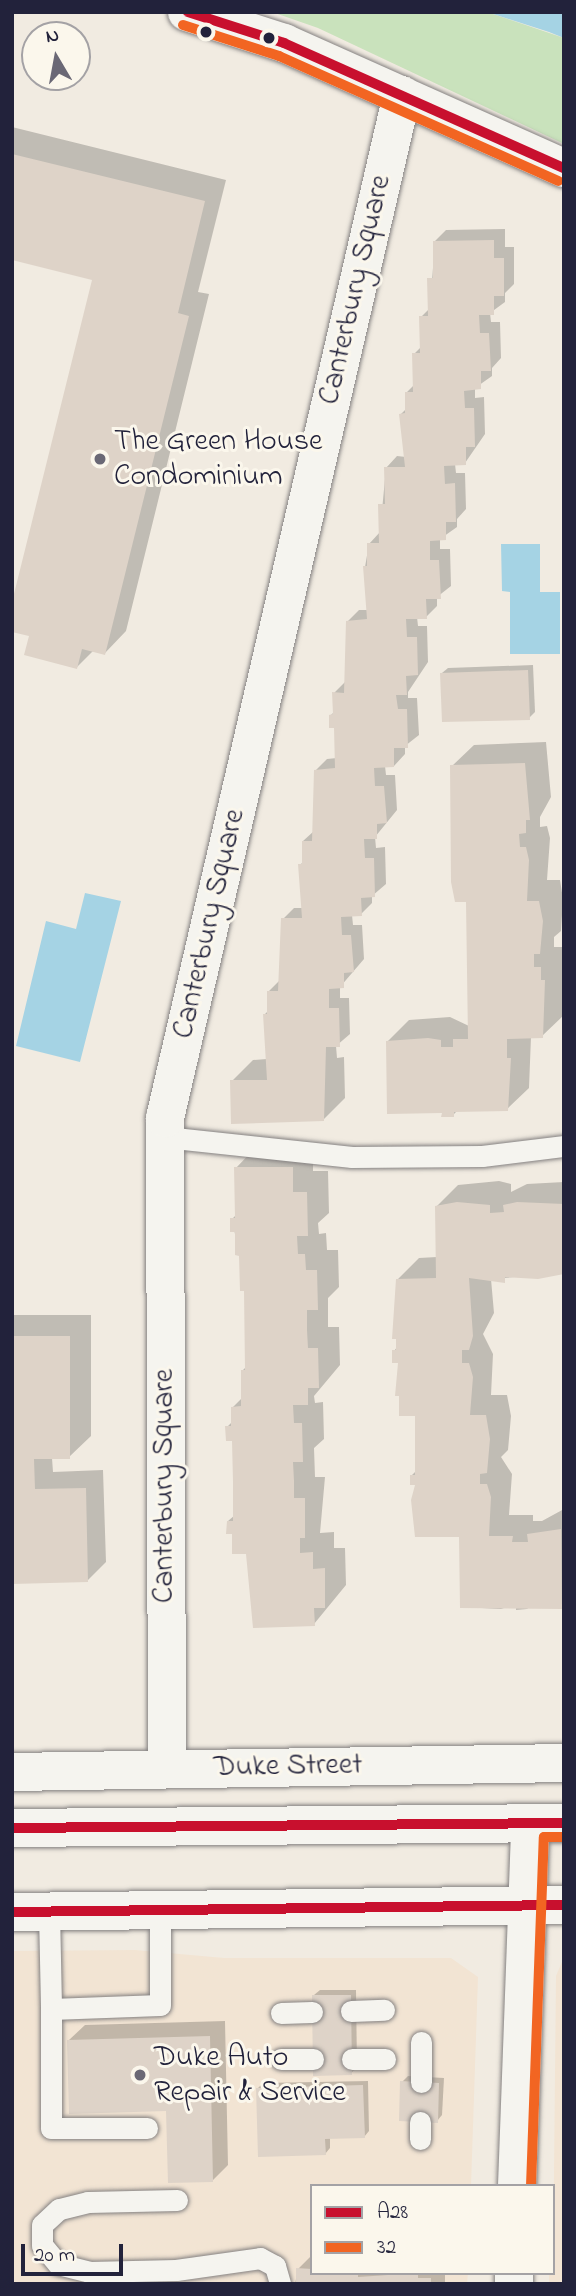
<!DOCTYPE html>
<style>
body{margin:0}
#map{position:relative;width:576px;height:2296px;overflow:hidden;background:#f1ebe1;font-family:"Indie Flower",sans-serif}
div>[style]{position:absolute}
[style*='--x']{left:calc(var(--x)*1px);top:calc(var(--y)*1px);width:calc(var(--w)*1px);rotate:calc(var(--a)*1deg)}
.built>*{inset:0;background:#f2e4d3}
.green>*{inset:0;background:#c9e2bc}
.water>*{inset:0;background:#a5d3e4}
.shadow>*{inset:0;background:#0003}
.building>*{inset:0;background:#ded3c8}
.roads{filter:drop-shadow(0 0 2px #848181) drop-shadow(0 0 2px #848181)}
.lane>*{height:21px;margin:-10.5px;padding:0 10.5px;transform-origin:10.5px;border-radius:10.5px;background:#f5f4ef}
.street>*{height:38px;margin:-19px;padding:0 19px;transform-origin:19px;border-radius:19px;background:#f5f4ef}
.secondary>*{height:38px;margin:-19px;padding:0 19px;transform-origin:19px;border-radius:19px;background:#f5f4ef}
.primary>*{height:38px;margin:-19px;padding:0 19px;transform-origin:19px;border-radius:19px;background:#f5f4ef}
.bus-1>*{height:10px;margin:-5px;padding:0 5px;transform-origin:5px;border-radius:5px;background:#c8102e}
.bus-2>*{height:10px;margin:-5px;padding:0 5px;transform-origin:5px;border-radius:5px;background:#f26522}
.dots>*{width:19px;height:19px;translate:-50% -50%;box-sizing:border-box;border:4px solid #fbf7ec;border-radius:50%}
span{translate:-50% -50%;white-space:nowrap;text-align:center;line-height:1.15;-webkit-text-stroke:6px #fbf7ec;paint-order:stroke}
.street-label{font-size:30px;color:#22223b}
.poi-label{font-size:30px;color:#22223b}
.left{translate:0 -50%;text-align:left}
.frame{position:absolute;inset:0;border:14px solid #22223b;pointer-events:none}
.legend{position:absolute;left:310px;top:2184px;width:245px;height:91px;box-sizing:border-box;background:#fbf7ec;border:2px solid #a4a2a5;margin:0;padding:9px 12px;list-style:none;font-size:21px;color:#22223b}
.legend li{display:flex;align-items:center;gap:14px;height:35px}
.legend b{width:35px;border:2px solid #a4a2a5}
.north{position:absolute;left:21px;top:21px;width:70px;height:70px;box-sizing:border-box;background:#fbf7ec;border:2px solid #a4a2a5;border-radius:50%;rotate:350deg;font-size:19px;font-weight:700;line-height:28px;text-align:center;color:#22223b}
.north::after{content:'';display:block;margin:auto;width:24px;height:32px;background:#6a6875;clip-path:polygon(50% 0,100% 100%,50% 72%,0 100%)}
.scale{position:absolute;left:21px;top:2244px;width:102px;height:32px;box-sizing:border-box;border:4px solid #22223b;border-top:0;padding-left:9px;font-size:21px;line-height:24px;white-space:nowrap;color:#22223b;-webkit-text-stroke:5px #fbf7ec;paint-order:stroke}
</style>
<div id="map">
<div class="built">
<div style="clip-path:polygon(135px 1950px,224px 1958px,451px 1958px,478px 1977px,471px 2186px,312px 2186px,312px 2273px,468px 2273px,467px 2284px,12px 2284px,12px 1951px)"></div>
<div style="clip-path:polygon(564px 1957px,564px 2284px,549px 2284px,549px 2273px,553px 2273px,556px 1976px)"></div>
</div>
<div class="green">
<div style="clip-path:polygon(272px 12px,487px 12px,564px 38px,564px 144px,318px 28px)"></div>
</div>
<div class="water">
<div style="clip-path:polygon(487px 12px,564px 12px,564px 38px,549px 32px)"></div>
<div style="clip-path:polygon(501px 544px,540px 544px,540px 592px,560px 592px,560px 654px,510px 654px,510px 592px,502px 591px)"></div>
<div style="clip-path:polygon(85px 893px,121px 901px,80px 1062px,16px 1046px,46px 921px,76px 929px)"></div>
</div>
<div class="shadow">
<div style="clip-path:polygon(12px 127px,226px 180px,198px 292px,209px 294px,126px 631px,105px 653px,94px 650px,77px 667px,94px 278px,12px 258px)"></div>
<div style="clip-path:polygon(505px 229px,505px 247px,514px 247px,514px 284px,505px 293px,505px 302px,490px 313px,491px 322px,500px 322px,501px 358px,492px 368px,492px 376px,475px 388px,475px 398px,484px 397px,485px 434px,465px 463px,455px 464px,456px 473px,465px 473px,466px 509px,457px 519px,457px 527px,440px 539px,440px 549px,450px 549px,451px 586px,437px 597px,437px 606px,426px 617px,417px 617px,418px 626px,427px 626px,428px 662px,408px 692px,408px 698px,417px 698px,419px 735px,405px 746px,405px 754px,394px 766px,385px 766px,386px 775px,395px 775px,397px 810px,375px 837px,376px 848px,385px 847px,386px 884px,372px 896px,372px 903px,361px 914px,352px 915px,353px 925px,362px 925px,364px 959px,340px 987px,340px 998px,349px 998px,350px 1034px,336px 1046px,337px 1058px,344px 1057px,345px 1098px,323px 1120px,232px 1081px,253px 1060px,267px 1059px,264px 1015px,269px 1010px,268px 992px,280px 980px,283px 919px,294px 908px,303px 908px,300px 865px,304px 861px,303px 841px,314px 831px,316px 770px,327px 759px,337px 758px,336px 726px,330px 716px,335px 711px,334px 693px,345px 682px,348px 621px,359px 610px,368px 610px,365px 567px,369px 544px,380px 532px,386px 468px,397px 456px,406px 457px,401px 414px,407px 408px,406px 393px,415px 384px,414px 354px,421px 347px,421px 317px,430px 308px,435px 241px,446px 230px)"></div>
<div style="clip-path:polygon(533px 665px,535px 712px,529px 718px,442px 673px,448px 668px)"></div>
<div style="clip-path:polygon(546px 742px,551px 797px,540px 817px,540px 827px,547px 826px,550px 838px,547px 880px,560px 880px,563px 899px,561px 931px,554px 937px,554px 947px,562px 947px,564px 960px,564px 1015px,542px 1036px,531px 1037px,529px 1088px,507px 1109px,458px 1110px,453px 1115px,443px 1111px,387px 1042px,409px 1020px,450px 1017px,469px 1026px,468px 900px,452px 766px,474px 745px)"></div>
<div style="clip-path:polygon(257px 1146px,313px 1146px,313px 1171px,328px 1171px,329px 1213px,318px 1223px,319px 1234px,326px 1233px,327px 1250px,338px 1250px,339px 1287px,328px 1298px,328px 1327px,339px 1327px,340px 1365px,314px 1396px,315px 1403px,323px 1402px,324px 1439px,314px 1448px,315px 1477px,325px 1477px,320px 1533px,334px 1532px,334px 1548px,345px 1548px,346px 1585px,314px 1624px,248px 1552px,228px 1521px,235px 1515px,233px 1439px,227px 1427px,233px 1421px,232px 1408px,243px 1397px,243px 1370px,247px 1366px,246px 1289px,232px 1219px,237px 1214px,236px 1168px)"></div>
<div style="clip-path:polygon(499px 1181px,511px 1184px,511px 1192px,527px 1184px,564px 1182px,564px 1273px,491px 1279px,494px 1313px,483px 1334px,493px 1354px,491px 1395px,507px 1395px,511px 1416px,508px 1450px,501px 1457px,512px 1474px,509px 1515px,533px 1515px,533px 1521px,542px 1521px,564px 1509px,564px 1604px,532px 1605px,527px 1609px,516px 1610px,516px 1604px,501px 1609px,462px 1607px,461px 1535px,412px 1475px,417px 1470px,416px 1414px,394px 1351px,398px 1346px,398px 1279px,419px 1258px,437px 1257px,437px 1206px,458px 1185px)"></div>
<div style="clip-path:polygon(12px 1315px,91px 1315px,91px 1436px,69px 1457px,52px 1458px,53px 1472px,103px 1470px,106px 1562px,88px 1580px,12px 1582px)"></div>
<div style="clip-path:polygon(320px 1990px,356px 1990px,357px 2068px,351px 2073px,314px 1995px)"></div>
<div style="clip-path:polygon(225px 2021px,228px 2165px,213px 2180px,168px 2109px,69px 2040px,85px 2025px)"></div>
<div style="clip-path:polygon(408px 2076px,444px 2078px,442px 2115px,437px 2121px,402px 2082px)"></div>
<div style="clip-path:polygon(368px 2081px,369px 2131px,364px 2137px,330px 2137px,330px 2148px,325px 2154px,257px 2089px,263px 2083px)"></div>
<div style="clip-path:polygon(312px 2255px,312px 2273px,445px 2273px,445px 2284px,295px 2284px,298px 2269px)"></div>
</div>
<div class="building">
<div style="clip-path:polygon(12px 154px,205px 201px,178px 313px,189px 316px,105px 655px,82px 649px,77px 669px,24px 655px,29px 636px,12px 632px,12px 602px,92px 280px,12px 260px)"></div>
<div style="clip-path:polygon(494px 240px,494px 258px,504px 258px,504px 296px,494px 296px,494px 315px,479px 315px,480px 333px,489px 333px,491px 371px,481px 371px,481px 389px,464px 391px,465px 408px,474px 408px,475px 447px,466px 447px,466px 465px,444px 466px,445px 484px,455px 483px,456px 522px,446px 522px,446px 540px,430px 541px,430px 560px,439px 560px,441px 599px,426px 599px,427px 619px,406px 619px,407px 637px,417px 637px,418px 675px,406px 676px,407px 695px,396px 695px,398px 709px,407px 709px,408px 748px,394px 748px,394px 767px,374px 768px,375px 786px,384px 786px,387px 823px,377px 824px,377px 839px,364px 839px,365px 858px,374px 858px,375px 897px,361px 898px,362px 916px,341px 917px,342px 935px,351px 935px,354px 972px,344px 973px,344px 988px,329px 989px,329px 1008px,339px 1008px,340px 1047px,326px 1047px,324px 1121px,231px 1124px,230px 1080px,267px 1080px,263px 1014px,267px 1014px,267px 991px,278px 991px,281px 918px,302px 918px,298px 864px,302px 864px,302px 841px,312px 841px,314px 770px,335px 768px,334px 728px,329px 728px,329px 715px,333px 714px,332px 692px,344px 693px,346px 621px,367px 619px,363px 566px,367px 566px,367px 543px,379px 543px,378px 504px,385px 504px,384px 467px,405px 467px,399px 414px,405px 413px,405px 392px,413px 392px,412px 353px,420px 353px,419px 316px,428px 316px,427px 278px,433px 278px,433px 241px)"></div>
<div style="clip-path:polygon(528px 670px,530px 720px,442px 722px,440px 673px)"></div>
<div style="clip-path:polygon(525px 763px,530px 820px,526px 820px,526px 833px,519px 834px,520px 847px,526px 847px,529px 860px,527px 901px,539px 901px,543px 921px,540px 954px,534px 954px,534px 967px,541px 967px,541px 980px,545px 980px,543px 1038px,507px 1039px,507px 1058px,511px 1058px,508px 1111px,454px 1112px,454px 1117px,441px 1117px,442px 1113px,387px 1114px,386px 1041px,428px 1038px,441px 1040px,441px 1047px,453px 1047px,453px 1039px,468px 1039px,466px 902px,455px 902px,451px 882px,450px 765px)"></div>
<div style="clip-path:polygon(234px 1167px,293px 1167px,293px 1192px,307px 1192px,308px 1236px,297px 1236px,298px 1254px,305px 1254px,306px 1270px,317px 1270px,318px 1310px,307px 1310px,307px 1330px,308px 1348px,318px 1348px,319px 1388px,308px 1388px,308px 1405px,293px 1405px,294px 1423px,302px 1423px,303px 1462px,293px 1462px,294px 1481px,294px 1498px,305px 1498px,305px 1538px,300px 1538px,300px 1553px,313px 1552px,313px 1569px,325px 1568px,325px 1608px,314px 1608px,315px 1626px,253px 1628px,246px 1554px,232px 1554px,232px 1534px,226px 1534px,227px 1521px,233px 1521px,233px 1482px,232px 1441px,226px 1441px,225px 1426px,231px 1426px,231px 1407px,241px 1406px,241px 1370px,245px 1370px,244px 1291px,240px 1291px,239px 1256px,235px 1255px,235px 1232px,230px 1232px,230px 1218px,235px 1218px)"></div>
<div style="clip-path:polygon(457px 1202px,490px 1205px,490px 1213px,504px 1212px,503px 1205px,517px 1202px,564px 1204px,564px 1274px,538px 1279px,505px 1277px,505px 1283px,469px 1278px,473px 1336px,469px 1350px,462px 1350px,462px 1363px,469px 1363px,473px 1377px,470px 1415px,486px 1415px,490px 1439px,487px 1473px,480px 1474px,480px 1484px,487px 1484px,491px 1497px,489px 1536px,513px 1536px,512px 1542px,528px 1542px,527px 1534px,561px 1529px,562px 1609px,460px 1608px,459px 1537px,415px 1537px,411px 1500px,415px 1485px,410px 1485px,410px 1475px,415px 1475px,415px 1416px,399px 1416px,399px 1396px,395px 1396px,398px 1363px,392px 1363px,392px 1350px,396px 1350px,396px 1339px,392px 1339px,396px 1279px,436px 1278px,435px 1206px)"></div>
<div style="clip-path:polygon(12px 1336px,70px 1336px,70px 1459px,34px 1459px,35px 1489px,86px 1488px,88px 1582px,12px 1584px)"></div>
<div style="clip-path:polygon(312px 1995px,351px 1995px,352px 2075px,313px 2076px)"></div>
<div style="clip-path:polygon(210px 2036px,213px 2182px,168px 2183px,166px 2111px,69px 2114px,67px 2040px)"></div>
<div style="clip-path:polygon(400px 2081px,439px 2083px,438px 2123px,399px 2121px)"></div>
<div style="clip-path:polygon(363px 2085px,365px 2138px,325px 2139px,326px 2155px,258px 2157px,256px 2088px)"></div>
<div style="clip-path:polygon(296px 2268px,312px 2269px,312px 2273px,358px 2273px,358px 2277px,418px 2273px,418px 2278px,431px 2278px,431px 2284px,296px 2284px)"></div>
</div>
<div class="roads">
<div class="lane">
<div style="--x:165;--y:1137;--w:188;--a:6.1"></div>
<div style="--x:352;--y:1157;--w:130;--a:-0.4"></div>
<div style="--x:482;--y:1156;--w:83;--a:-7"></div>
<div style="--x:49;--y:1911;--w:98;--a:88.8"></div>
<div style="--x:51;--y:2009;--w:109;--a:-2.1"></div>
<div style="--x:160;--y:2005;--w:95;--a:-90"></div>
<div style="--x:51;--y:2009;--w:119;--a:90"></div>
<div style="--x:51;--y:2128;--w:96;--a:0"></div>
<div style="--x:351;--y:2011;--w:33;--a:-2"></div>
<div style="--x:281;--y:2013;--w:31;--a:-2"></div>
<div style="--x:281;--y:2059;--w:32;--a:0"></div>
<div style="--x:352;--y:2059;--w:33;--a:0"></div>
<div style="--x:421;--y:2082;--w:40;--a:-90"></div>
<div style="--x:420;--y:2139;--w:17;--a:-90"></div>
<div style="--x:177;--y:2200;--w:89;--a:178.7"></div>
<div style="--x:88;--y:2202;--w:30;--a:166"></div>
<div style="--x:59;--y:2209;--w:23;--a:137"></div>
<div style="--x:42;--y:2225;--w:20;--a:90"></div>
<div style="--x:42;--y:2245;--w:25;--a:50"></div>
<div style="--x:58;--y:2264;--w:32;--a:14"></div>
<div style="--x:89;--y:2272;--w:87;--a:-1.3"></div>
<div style="--x:176;--y:2270;--w:85;--a:-8.1"></div>
<div style="--x:260;--y:2258;--w:17;--a:28"></div>
<div style="--x:275;--y:2266;--w:19;--a:74"></div>
</div>
<div class="street">
<div style="--x:167;--y:1769;--w:651;--a:-90.18"></div>
<div style="--x:165;--y:1118;--w:1050;--a:-76.96"></div>
<div style="--x:12;--y:1772;--w:552;--a:-0.93"></div>
</div>
<div class="secondary">
<div style="--x:187;--y:12;--w:102;--a:17.7"></div>
<div style="--x:284;--y:43;--w:307;--a:24.1"></div>
<div style="--x:517;--y:2186;--w:363;--a:-87.9"></div>
<div style="--x:514;--y:2284;--w:11;--a:-90"></div>
</div>
<div class="primary">
<div style="--x:12;--y:1828;--w:552;--a:-0.52"></div>
<div style="--x:12;--y:1912;--w:552;--a:-0.73"></div>
</div>
</div>
<div class="bus-1">
<div style="--x:188;--y:12;--w:101;--a:17.9"></div>
<div style="--x:284;--y:43;--w:307;--a:24.1"></div>
<div style="--x:12;--y:1828;--w:552;--a:-0.52"></div>
<div style="--x:12;--y:1912;--w:552;--a:-0.73"></div>
</div>
<div class="bus-2">
<div style="--x:183;--y:25;--w:101;--a:17.9"></div>
<div style="--x:279;--y:56;--w:306;--a:24.1"></div>
<div style="--x:531;--y:2186;--w:349;--a:-87.9"></div>
<div style="--x:544;--y:1837;--w:20;--a:0"></div>
</div>
<div class="dots">
<div style="left:206px;top:32px;background:#22223b"></div>
<div style="left:269px;top:38px;background:#22223b"></div>
<div style="left:100px;top:459px;background:#6a6875"></div>
<div style="left:140px;top:2075px;background:#6a6875"></div>
</div>
<div class="street-label">
<span style="left:356px;top:290px;rotate:-77deg">Canterbury Square</span>
<span style="left:210px;top:924px;rotate:-77deg">Canterbury Square</span>
<span style="left:165px;top:1486px;rotate:-90deg">Canterbury Square</span>
<span style="left:288px;top:1767px;rotate:-1deg">Duke Street</span>
</div>
<div class="poi-label">
<span class="left" style="left:114px;top:459px">The Green House<br>Condominium</span>
<span class="left" style="left:154px;top:2075px">Duke Auto<br>Repair &amp; Service</span>
</div>
<div class="frame"></div>
<ul class="legend">
<li><b style="height:9px;background:#c8102e"></b>A28</li>
<li><b style="height:9px;background:#f26522"></b>32</li>
</ul>
<div class="north">N</div>
<div class="scale">20 m</div>
</div>
